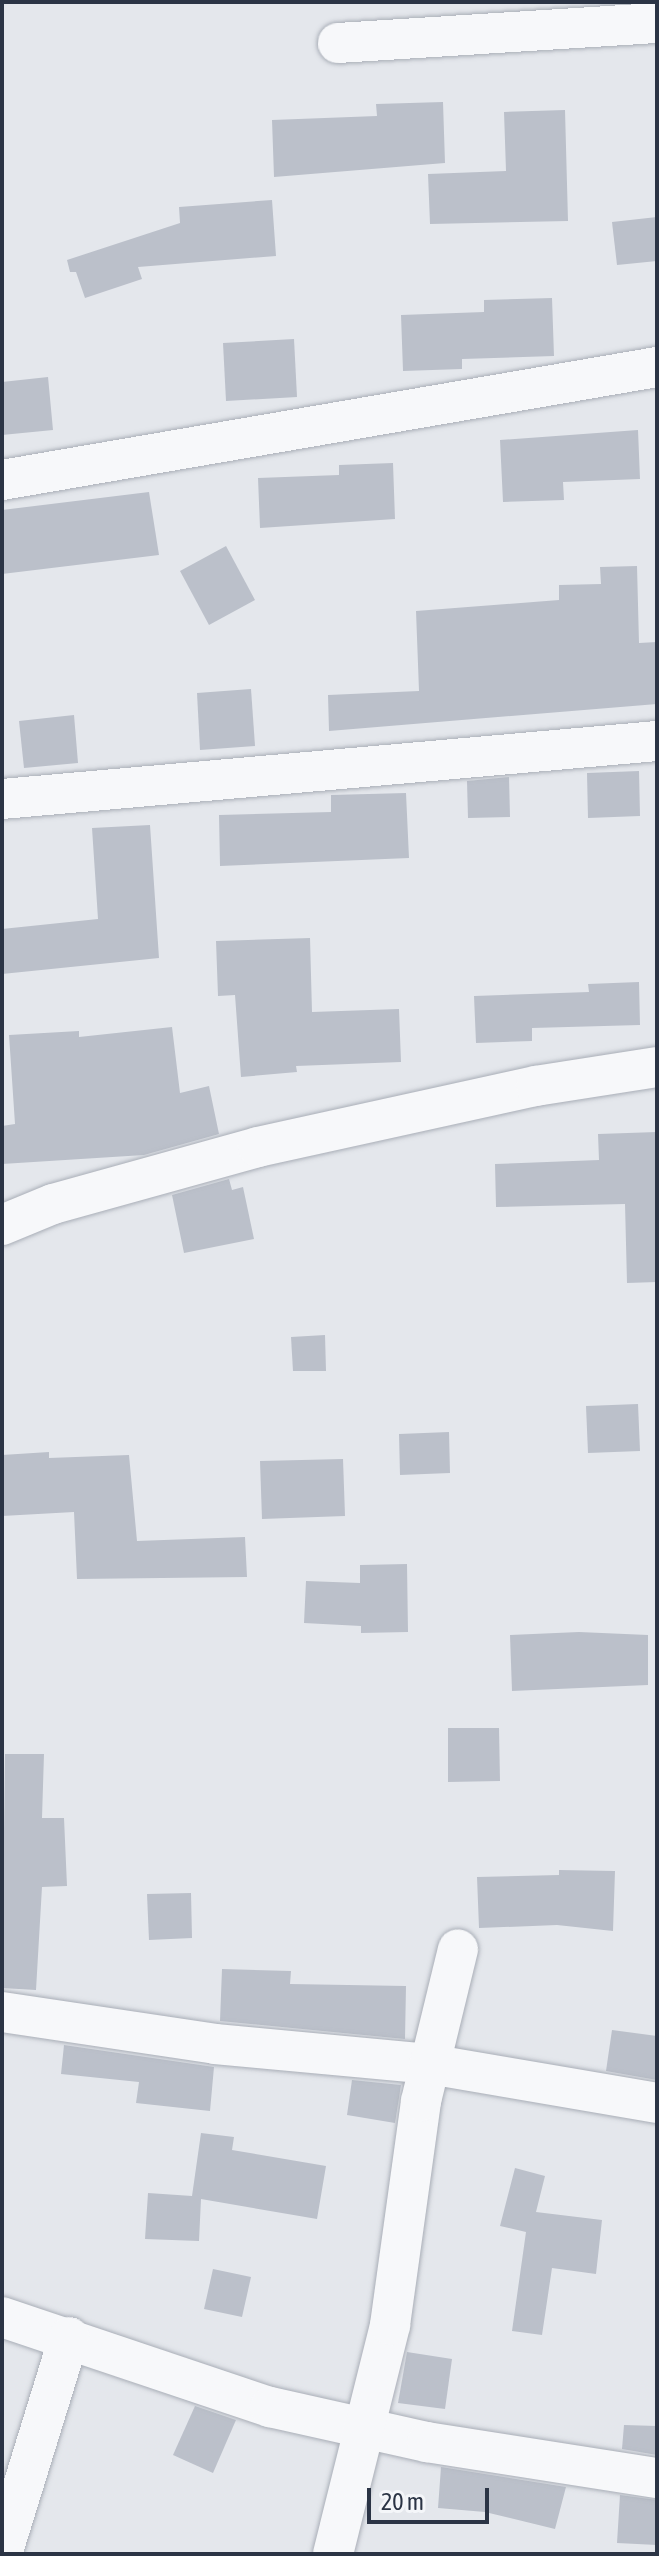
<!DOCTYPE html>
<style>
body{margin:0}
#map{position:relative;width:659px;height:2556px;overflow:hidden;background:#e4e7ec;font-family:"Asap Condensed",sans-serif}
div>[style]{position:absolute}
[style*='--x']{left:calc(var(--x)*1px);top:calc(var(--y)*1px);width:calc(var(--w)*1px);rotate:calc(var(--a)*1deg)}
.building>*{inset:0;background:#bbc0ca}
.roads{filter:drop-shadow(0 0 2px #a9aeb7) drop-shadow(0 0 2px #a9aeb7)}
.minor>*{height:40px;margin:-20px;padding:0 20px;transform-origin:20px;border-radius:20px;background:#f7f8fa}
span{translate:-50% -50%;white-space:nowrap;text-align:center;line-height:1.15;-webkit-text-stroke:6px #f4f6f9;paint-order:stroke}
.frame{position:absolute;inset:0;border:4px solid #2b3445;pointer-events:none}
.scale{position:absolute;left:367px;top:2488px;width:122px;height:36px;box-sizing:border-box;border:4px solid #2b3445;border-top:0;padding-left:10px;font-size:24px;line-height:28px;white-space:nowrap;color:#2b3445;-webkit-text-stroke:6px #f4f6f9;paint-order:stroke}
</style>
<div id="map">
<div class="building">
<div style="clip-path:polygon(443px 102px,445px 163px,274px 177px,272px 120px,377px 116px,376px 104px)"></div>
<div style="clip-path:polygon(565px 110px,568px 221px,430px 224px,428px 174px,506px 171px,504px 112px)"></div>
<div style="clip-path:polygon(272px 200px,276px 256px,138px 267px,142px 279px,85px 298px,76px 272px,70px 272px,67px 260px,180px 223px,179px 207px)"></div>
<div style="clip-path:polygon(657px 217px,657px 261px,617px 265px,612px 222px)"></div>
<div style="clip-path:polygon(552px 298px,554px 356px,462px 359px,462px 369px,403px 371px,401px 315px,484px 312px,484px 300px)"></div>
<div style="clip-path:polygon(294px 339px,297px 397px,226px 401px,223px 343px)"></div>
<div style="clip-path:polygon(48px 377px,53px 430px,2px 435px,2px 382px)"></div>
<div style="clip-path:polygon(638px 430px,640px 479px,563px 482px,564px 500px,503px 502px,500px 440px)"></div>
<div style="clip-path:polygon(393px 463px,395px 519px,260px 528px,258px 478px,339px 475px,339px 465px)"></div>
<div style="clip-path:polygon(149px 492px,159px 555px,2px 574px,2px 510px)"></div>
<div style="clip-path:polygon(226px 546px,255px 600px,209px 625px,180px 571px)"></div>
<div style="clip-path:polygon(637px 566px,639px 643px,657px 642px,657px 704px,329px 731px,328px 695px,419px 691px,416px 611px,559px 600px,559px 585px,601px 584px,600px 567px)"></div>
<div style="clip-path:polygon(251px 689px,255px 746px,200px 750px,197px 693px)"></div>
<div style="clip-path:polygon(74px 715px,78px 763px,24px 768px,19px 721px)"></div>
<div style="clip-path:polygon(639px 771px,640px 816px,588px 818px,587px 773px)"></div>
<div style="clip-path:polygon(509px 777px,510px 817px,468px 818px,467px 781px)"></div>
<div style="clip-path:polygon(406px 793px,409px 858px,220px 866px,219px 815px,331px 812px,331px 795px)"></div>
<div style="clip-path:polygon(150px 825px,159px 958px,2px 974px,2px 929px,98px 919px,92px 828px)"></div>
<div style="clip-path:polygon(310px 938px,312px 1012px,399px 1009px,401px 1062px,296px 1066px,297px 1072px,241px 1077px,235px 995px,218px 996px,216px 941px)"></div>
<div style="clip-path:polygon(639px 982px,640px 1025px,532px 1028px,532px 1041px,476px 1043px,474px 996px,589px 992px,588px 984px)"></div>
<div style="clip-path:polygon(172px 1027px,180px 1093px,209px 1086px,219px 1134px,144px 1155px,2px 1164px,2px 1126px,15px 1124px,9px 1035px,79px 1031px,79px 1037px)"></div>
<div style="clip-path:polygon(657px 1132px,657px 1282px,627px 1283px,625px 1204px,496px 1207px,495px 1164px,599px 1160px,598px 1134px)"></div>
<div style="clip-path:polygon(229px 1179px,232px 1190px,243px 1187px,254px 1239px,184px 1253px,172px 1195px)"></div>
<div style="clip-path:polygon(325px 1335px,326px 1371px,293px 1371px,291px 1337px)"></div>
<div style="clip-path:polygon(638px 1404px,640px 1451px,588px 1453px,586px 1406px)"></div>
<div style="clip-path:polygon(449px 1432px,450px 1473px,400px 1475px,399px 1434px)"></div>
<div style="clip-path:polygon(49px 1452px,49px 1458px,129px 1455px,137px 1541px,245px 1537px,247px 1577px,77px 1579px,74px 1512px,2px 1516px,2px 1455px)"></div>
<div style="clip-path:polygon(343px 1459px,345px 1516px,262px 1519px,260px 1461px)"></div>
<div style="clip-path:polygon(407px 1564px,408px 1632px,361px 1633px,361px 1626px,304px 1623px,306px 1581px,360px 1583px,360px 1565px)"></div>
<div style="clip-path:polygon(579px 1632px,648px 1635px,648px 1685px,512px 1691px,510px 1635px)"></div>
<div style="clip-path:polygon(448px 1728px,499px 1728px,500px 1781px,448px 1782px)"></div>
<div style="clip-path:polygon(5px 1754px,44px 1754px,42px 1818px,64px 1818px,67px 1886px,42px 1887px,36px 1990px,2px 1988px)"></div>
<div style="clip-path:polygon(559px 1870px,615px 1871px,613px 1931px,557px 1925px,479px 1928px,477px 1877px,559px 1875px)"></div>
<div style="clip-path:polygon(191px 1893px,192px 1938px,149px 1940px,147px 1894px)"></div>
<div style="clip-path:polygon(222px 1969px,291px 1971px,290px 1984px,406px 1986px,405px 2039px,220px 2021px)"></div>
<div style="clip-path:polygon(612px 2030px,657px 2036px,657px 2080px,606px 2071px)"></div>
<div style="clip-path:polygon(64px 2045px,214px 2067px,210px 2111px,136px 2103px,139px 2082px,61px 2074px)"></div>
<div style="clip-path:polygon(352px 2080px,401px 2085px,395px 2123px,347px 2115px)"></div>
<div style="clip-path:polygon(201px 2133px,234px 2137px,232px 2150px,326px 2166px,317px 2219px,201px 2199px,199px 2241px,145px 2239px,148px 2193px,192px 2196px)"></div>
<div style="clip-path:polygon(515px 2168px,545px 2176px,536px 2212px,602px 2220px,596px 2274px,552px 2268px,542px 2335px,512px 2331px,526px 2232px,500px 2226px)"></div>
<div style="clip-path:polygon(213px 2269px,251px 2277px,242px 2317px,204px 2309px)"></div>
<div style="clip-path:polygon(407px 2352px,452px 2359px,445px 2409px,398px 2403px)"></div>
<div style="clip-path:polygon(195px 2406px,236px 2420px,213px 2473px,173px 2455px)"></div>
<div style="clip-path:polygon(624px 2425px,657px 2426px,657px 2455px,622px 2449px)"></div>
<div style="clip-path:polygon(441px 2467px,566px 2487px,555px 2529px,485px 2512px,438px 2508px)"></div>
<div style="clip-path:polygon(620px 2495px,657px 2500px,657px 2545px,617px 2543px)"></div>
</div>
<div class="roads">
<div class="minor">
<div style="--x:338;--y:43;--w:320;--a:-3.6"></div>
<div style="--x:2;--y:480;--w:665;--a:-9.79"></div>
<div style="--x:2;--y:799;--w:658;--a:-5.06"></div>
<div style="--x:2;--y:1225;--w:55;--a:-22.4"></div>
<div style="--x:53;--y:1204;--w:213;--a:-15.5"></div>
<div style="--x:258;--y:1147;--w:285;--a:-12.4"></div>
<div style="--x:536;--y:1086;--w:122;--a:-8.9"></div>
<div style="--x:2;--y:2012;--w:215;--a:8.5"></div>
<div style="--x:215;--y:2044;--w:215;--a:5.3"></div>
<div style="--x:429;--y:2064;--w:231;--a:9.7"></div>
<div style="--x:2;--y:2317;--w:283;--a:18.6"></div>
<div style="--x:270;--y:2407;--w:161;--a:12.6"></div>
<div style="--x:427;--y:2442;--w:233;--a:8.9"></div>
<div style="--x:2;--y:2554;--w:227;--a:-72.8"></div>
<div style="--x:333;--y:2554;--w:236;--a:-76"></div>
<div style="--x:390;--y:2325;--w:226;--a:-82.1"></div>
<div style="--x:421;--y:2101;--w:156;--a:-76.3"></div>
</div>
</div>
<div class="frame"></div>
<div class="scale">20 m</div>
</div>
